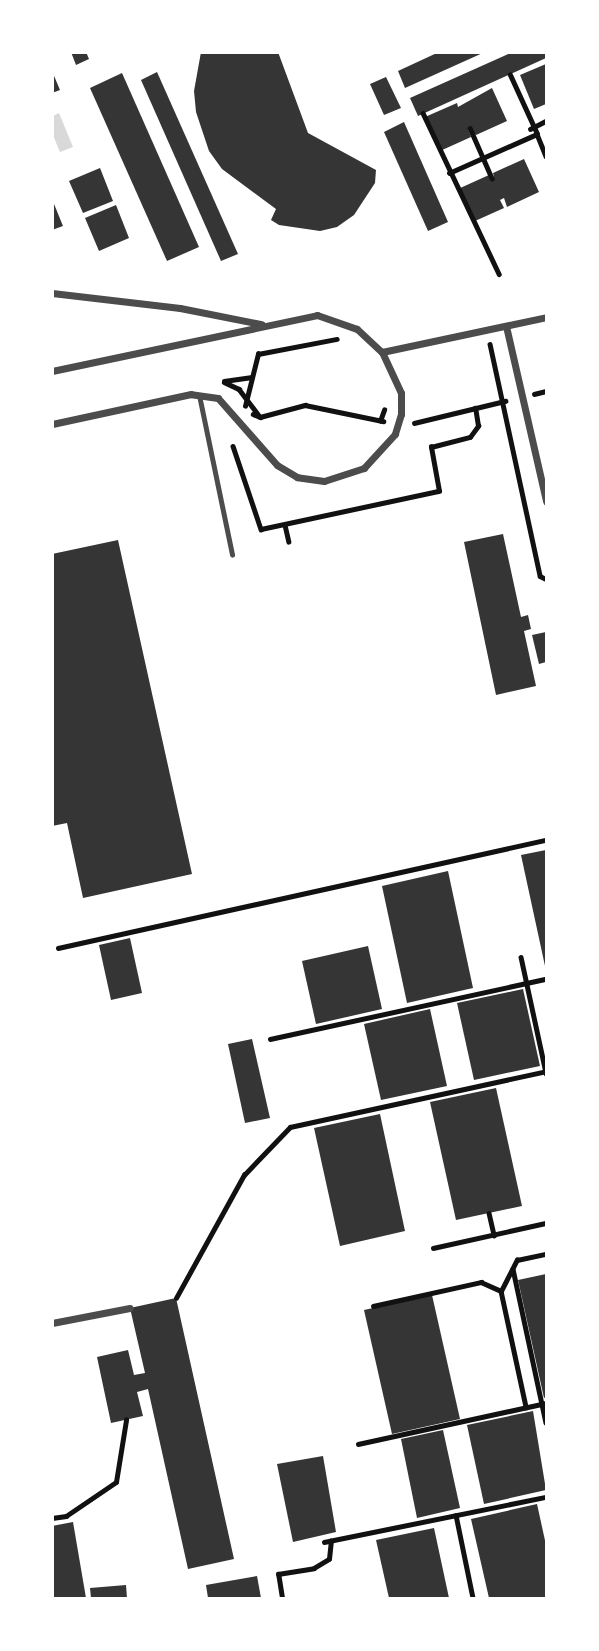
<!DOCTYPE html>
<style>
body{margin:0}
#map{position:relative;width:599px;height:1651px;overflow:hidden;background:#fff;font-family:"Nunito Sans",sans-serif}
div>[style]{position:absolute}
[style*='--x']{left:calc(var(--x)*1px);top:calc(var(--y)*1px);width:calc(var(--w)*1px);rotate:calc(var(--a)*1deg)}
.water>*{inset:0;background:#d9d9d9}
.building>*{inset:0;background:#353535}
.path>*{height:4.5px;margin:-2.25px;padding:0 2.25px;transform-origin:2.25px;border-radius:2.25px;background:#111}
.service>*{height:5px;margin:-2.5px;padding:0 2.5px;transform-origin:2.5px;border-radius:2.5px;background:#4c4c4c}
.minor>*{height:7px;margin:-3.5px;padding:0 3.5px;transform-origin:3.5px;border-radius:3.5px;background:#4c4c4c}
span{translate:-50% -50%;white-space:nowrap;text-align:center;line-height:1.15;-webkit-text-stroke:6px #fff;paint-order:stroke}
.frame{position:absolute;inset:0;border:54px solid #fff;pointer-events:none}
</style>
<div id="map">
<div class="water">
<div style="clip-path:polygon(59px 113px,73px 147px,60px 152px,52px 133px,53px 116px)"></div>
</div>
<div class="building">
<div style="clip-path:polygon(71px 52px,86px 52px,89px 59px,76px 65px)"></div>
<div style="clip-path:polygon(201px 52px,278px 52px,308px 133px,376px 170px,375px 183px,354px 215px,337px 227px,320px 231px,279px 225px,271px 220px,276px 209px,222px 169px,209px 151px,196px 112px,194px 91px)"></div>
<div style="clip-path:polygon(439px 52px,485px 52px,405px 88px,398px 71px)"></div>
<div style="clip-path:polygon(513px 52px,546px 52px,546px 58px,418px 116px,410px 98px)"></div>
<div style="clip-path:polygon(546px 64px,546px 104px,534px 109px,520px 75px)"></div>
<div style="clip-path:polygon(52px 71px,60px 90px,52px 93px)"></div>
<div style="clip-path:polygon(157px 72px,238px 254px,221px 261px,141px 80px)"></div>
<div style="clip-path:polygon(122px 73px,199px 247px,167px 261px,90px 88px)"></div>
<div style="clip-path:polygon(386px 77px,401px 108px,384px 115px,370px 84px)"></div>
<div style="clip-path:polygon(492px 88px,507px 121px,476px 135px,468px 129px,471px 137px,440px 151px,425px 117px,457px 103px,458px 107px)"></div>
<div style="clip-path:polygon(404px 122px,448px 222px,428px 231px,384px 132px)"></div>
<div style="clip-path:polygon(524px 159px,539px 192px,507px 207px,504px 198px,500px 200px,504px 208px,475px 221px,458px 189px,489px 175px,494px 177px,493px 173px)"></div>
<div style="clip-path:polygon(100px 168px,113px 201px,83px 213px,69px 181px)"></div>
<div style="clip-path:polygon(52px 199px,63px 226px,52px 230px)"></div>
<div style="clip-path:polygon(116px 205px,129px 238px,99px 251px,85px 218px)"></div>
<div style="clip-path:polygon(503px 534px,521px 617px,528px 615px,531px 629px,524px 631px,536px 686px,496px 695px,464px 542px)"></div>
<div style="clip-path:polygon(118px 540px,192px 874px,83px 898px,67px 823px,52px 826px,52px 554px)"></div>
<div style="clip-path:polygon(546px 632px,546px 662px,539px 664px,532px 635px)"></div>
<div style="clip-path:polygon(546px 850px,546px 965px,545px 966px,521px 855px)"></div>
<div style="clip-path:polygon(448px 871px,473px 988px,407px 1003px,382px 886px)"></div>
<div style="clip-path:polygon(130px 938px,142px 993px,111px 1000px,99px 945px)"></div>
<div style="clip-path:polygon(368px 946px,382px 1009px,316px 1024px,302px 961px)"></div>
<div style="clip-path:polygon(523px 989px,540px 1066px,474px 1080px,457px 1003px)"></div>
<div style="clip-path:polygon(430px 1009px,447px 1086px,381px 1100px,364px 1024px)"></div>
<div style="clip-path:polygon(252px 1039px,270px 1118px,245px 1123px,228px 1044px)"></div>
<div style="clip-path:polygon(496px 1088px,522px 1206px,456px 1220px,430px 1102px)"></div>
<div style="clip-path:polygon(380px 1114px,405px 1231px,340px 1246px,314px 1128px)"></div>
<div style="clip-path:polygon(546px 1274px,546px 1397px,544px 1398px,518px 1280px)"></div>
<div style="clip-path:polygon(432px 1295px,460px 1419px,392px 1434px,364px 1310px)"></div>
<div style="clip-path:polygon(176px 1298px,234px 1559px,188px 1569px,148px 1389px,137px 1392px,143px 1416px,111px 1423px,97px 1357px,128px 1350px,134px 1375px,145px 1373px,130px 1308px)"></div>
<div style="clip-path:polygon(533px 1411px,546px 1490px,484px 1504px,467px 1425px)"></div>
<div style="clip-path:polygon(443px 1430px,460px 1508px,417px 1518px,401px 1439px)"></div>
<div style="clip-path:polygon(323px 1456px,336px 1532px,293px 1542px,277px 1464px)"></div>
<div style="clip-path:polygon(537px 1504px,546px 1545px,546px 1598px,489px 1598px,471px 1519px)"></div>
<div style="clip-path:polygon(73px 1522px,86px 1598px,52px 1598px,52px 1526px)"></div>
<div style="clip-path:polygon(434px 1528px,449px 1598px,389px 1598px,376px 1540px)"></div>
<div style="clip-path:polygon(257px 1576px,261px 1598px,208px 1598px,206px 1585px)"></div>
<div style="clip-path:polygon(126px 1585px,127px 1598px,91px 1598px,90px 1588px)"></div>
</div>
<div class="path">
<div style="--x:423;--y:113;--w:178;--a:64.7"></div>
<div style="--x:470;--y:128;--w:55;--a:66.3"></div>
<div style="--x:530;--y:129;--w:18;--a:-27"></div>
<div style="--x:537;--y:134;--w:24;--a:68"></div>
<div style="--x:449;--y:173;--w:96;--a:-23.9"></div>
<div style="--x:537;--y:134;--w:65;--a:-114.6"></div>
<div style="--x:490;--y:344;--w:237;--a:77.8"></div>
<div style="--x:540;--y:576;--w:7;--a:27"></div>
<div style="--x:224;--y:381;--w:28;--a:-8"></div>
<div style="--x:224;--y:382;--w:17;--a:25"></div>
<div style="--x:239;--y:389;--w:34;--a:53"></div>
<div style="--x:534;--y:394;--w:12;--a:-14"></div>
<div style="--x:245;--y:406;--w:54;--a:-76"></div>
<div style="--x:258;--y:354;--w:80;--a:-10.8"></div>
<div style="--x:253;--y:414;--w:8;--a:23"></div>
<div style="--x:260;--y:417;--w:47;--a:-14.9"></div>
<div style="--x:305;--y:405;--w:80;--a:11.6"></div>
<div style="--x:380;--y:421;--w:12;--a:-70"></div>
<div style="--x:414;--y:423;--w:94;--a:-13.6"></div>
<div style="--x:233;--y:446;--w:88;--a:71.4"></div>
<div style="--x:261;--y:529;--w:182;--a:-12.1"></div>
<div style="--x:439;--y:491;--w:45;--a:-100.3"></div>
<div style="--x:431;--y:447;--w:40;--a:-14.4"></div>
<div style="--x:470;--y:437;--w:14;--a:-54"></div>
<div style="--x:478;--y:426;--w:18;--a:-99"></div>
<div style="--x:285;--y:525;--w:17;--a:77"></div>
<div style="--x:58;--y:948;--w:500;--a:-12.5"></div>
<div style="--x:521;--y:957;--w:119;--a:77.8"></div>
<div style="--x:270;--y:1039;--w:282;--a:-12.3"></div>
<div style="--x:489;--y:1213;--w:23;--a:77"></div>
<div style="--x:433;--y:1248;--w:116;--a:-12.5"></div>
<div style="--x:513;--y:1269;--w:157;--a:77.9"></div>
<div style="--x:501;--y:1291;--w:119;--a:77.8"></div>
<div style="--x:176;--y:1298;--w:141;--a:-61.1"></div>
<div style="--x:244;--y:1175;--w:66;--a:-46.2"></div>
<div style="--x:290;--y:1127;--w:262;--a:-12.3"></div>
<div style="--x:373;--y:1306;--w:111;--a:-12.5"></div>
<div style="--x:481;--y:1282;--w:22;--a:24"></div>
<div style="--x:501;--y:1291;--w:35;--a:-63"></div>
<div style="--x:517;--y:1260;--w:30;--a:-12"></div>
<div style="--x:358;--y:1444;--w:192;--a:-12.3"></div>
<div style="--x:456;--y:1515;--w:85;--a:78.4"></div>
<div style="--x:52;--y:1518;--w:14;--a:-8"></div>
<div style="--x:66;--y:1516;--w:60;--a:-34.2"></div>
<div style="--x:116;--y:1482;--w:63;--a:-80.8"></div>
<div style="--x:324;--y:1542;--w:227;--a:-11.5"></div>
<div style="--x:282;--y:1598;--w:24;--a:-99"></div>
<div style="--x:278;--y:1574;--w:36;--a:-9"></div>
<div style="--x:314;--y:1568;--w:17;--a:-31"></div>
<div style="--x:329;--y:1559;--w:18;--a:-84"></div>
</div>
<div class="service">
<div style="--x:199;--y:395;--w:163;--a:78.3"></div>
</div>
<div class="minor">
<div style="--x:52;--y:293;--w:129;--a:6.7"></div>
<div style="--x:180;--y:308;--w:83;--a:11.2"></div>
<div style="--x:506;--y:326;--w:180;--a:77.1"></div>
<div style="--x:382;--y:352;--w:168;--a:-12"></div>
<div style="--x:52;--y:371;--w:271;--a:-11.9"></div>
<div style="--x:317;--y:315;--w:42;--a:19.3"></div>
<div style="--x:357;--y:329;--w:34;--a:43"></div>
<div style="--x:382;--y:352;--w:45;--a:65.1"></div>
<div style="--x:401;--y:393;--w:21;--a:90"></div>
<div style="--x:401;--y:414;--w:21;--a:107"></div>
<div style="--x:395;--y:434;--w:46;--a:132.4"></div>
<div style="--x:364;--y:468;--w:42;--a:162"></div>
<div style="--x:324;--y:481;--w:27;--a:-172"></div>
<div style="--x:297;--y:477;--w:23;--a:-149"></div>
<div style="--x:277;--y:465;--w:89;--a:-131.4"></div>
<div style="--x:218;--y:398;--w:27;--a:-172"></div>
<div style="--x:191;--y:394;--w:142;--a:167.8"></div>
<div style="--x:52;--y:1323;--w:79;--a:-10.9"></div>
</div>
<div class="frame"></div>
</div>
